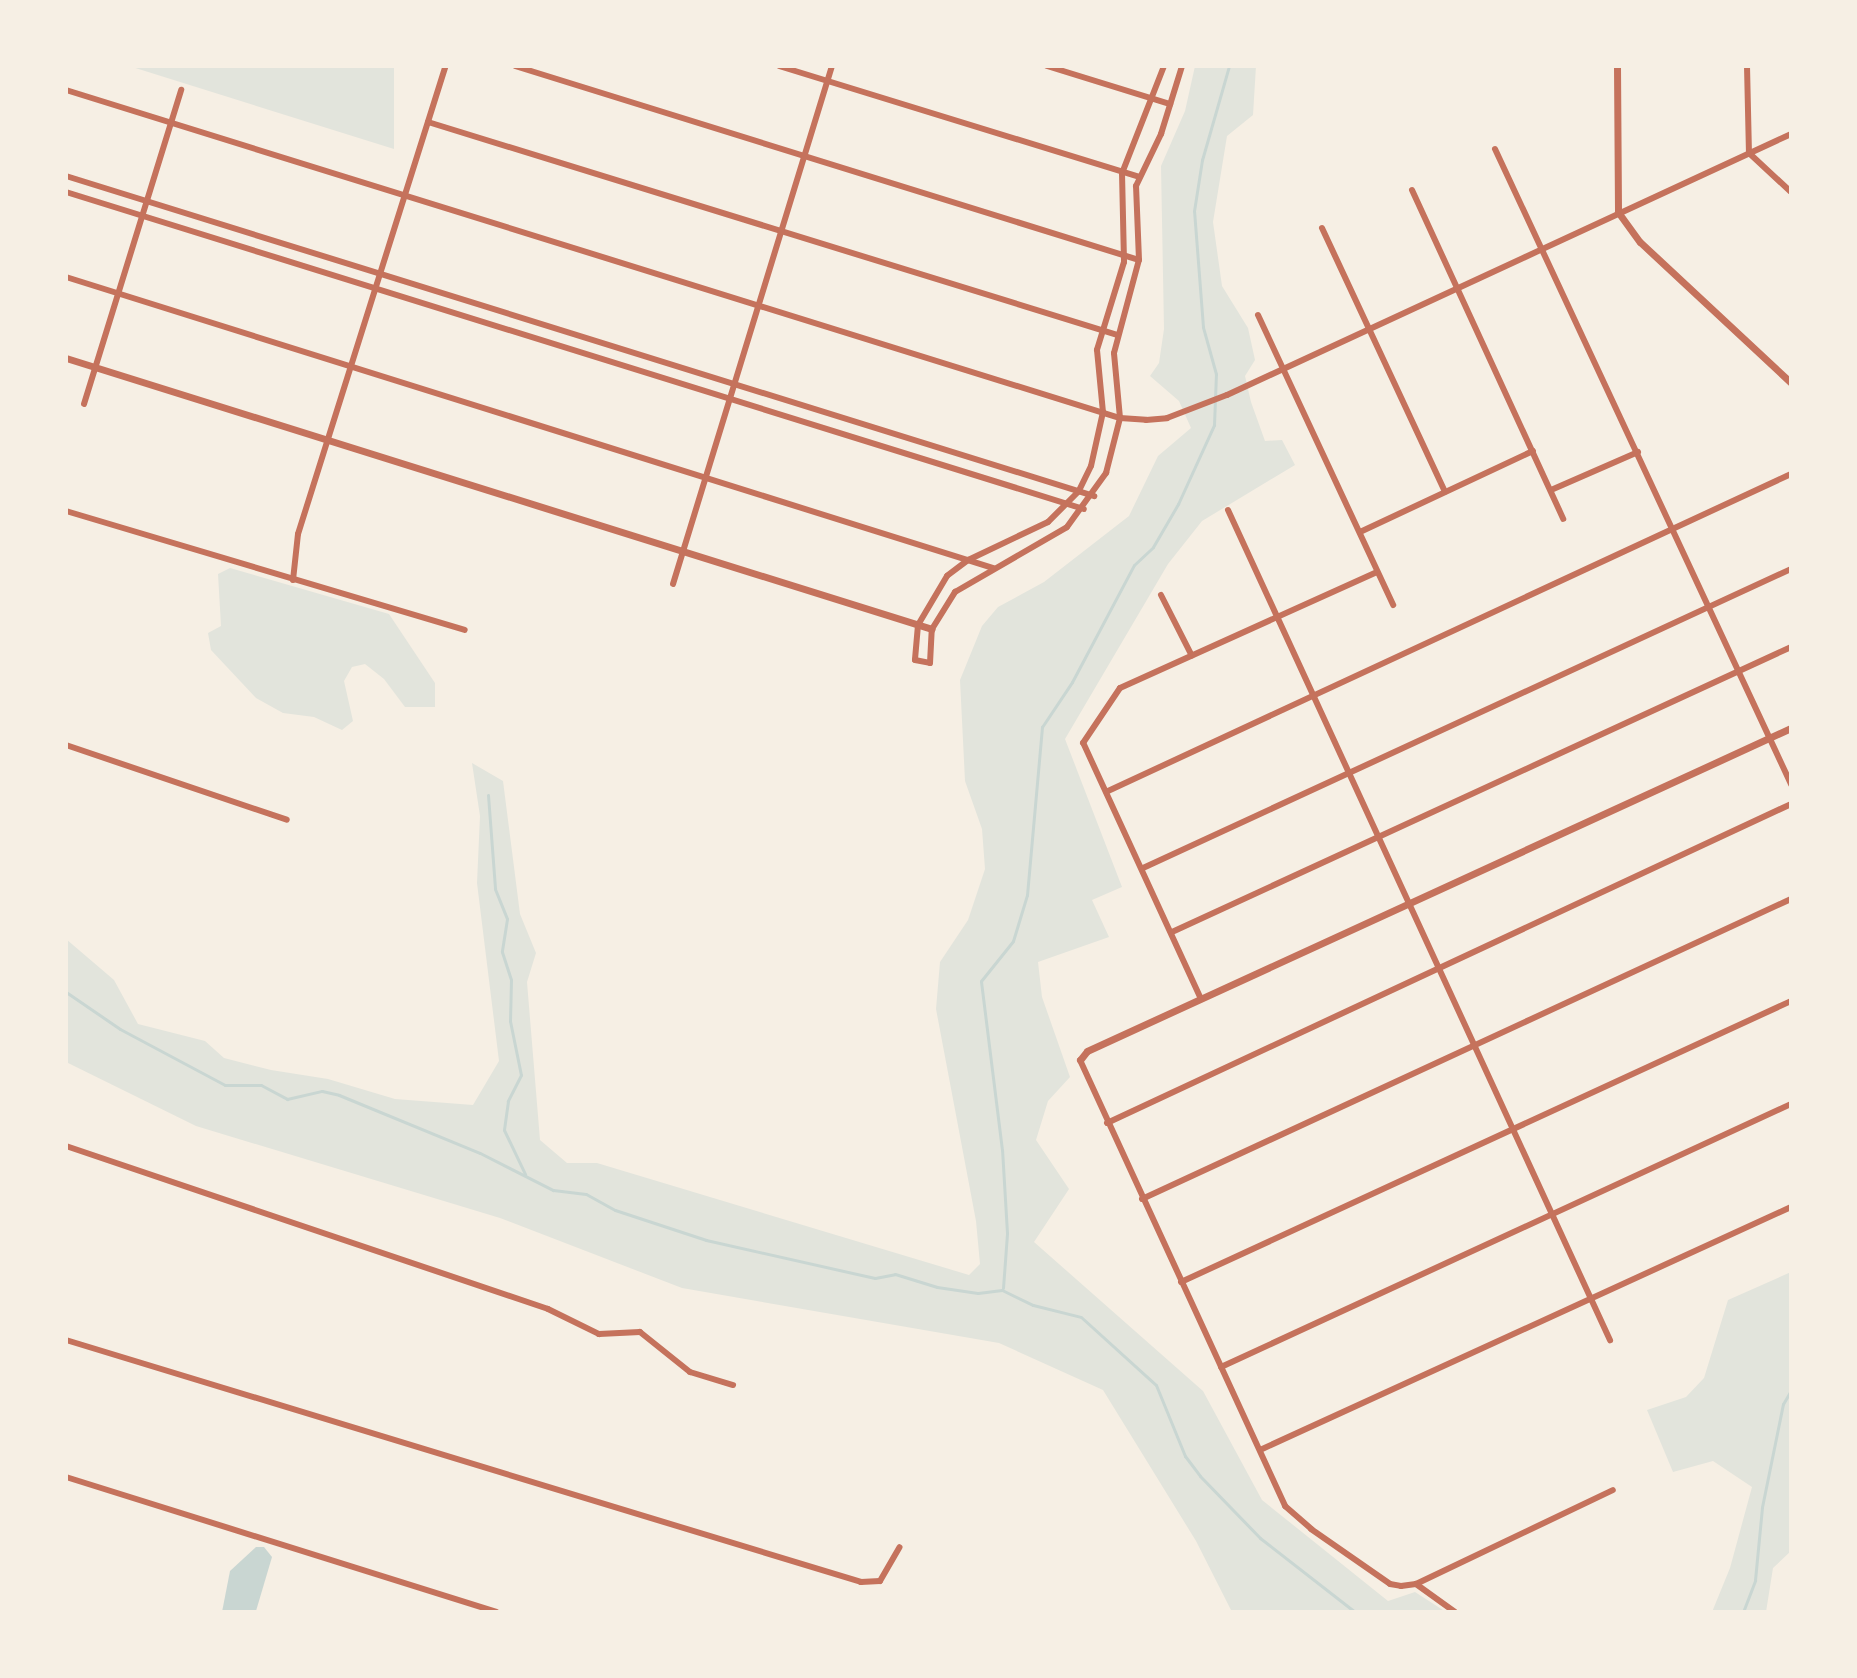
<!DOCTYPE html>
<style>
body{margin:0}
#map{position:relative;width:1857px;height:1678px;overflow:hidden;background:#f6efe4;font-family:"Exo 2",sans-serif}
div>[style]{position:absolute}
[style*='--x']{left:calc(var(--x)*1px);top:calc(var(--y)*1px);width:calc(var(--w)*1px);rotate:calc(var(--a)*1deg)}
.green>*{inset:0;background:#e2e4dc}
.water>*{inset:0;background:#c9d6d2}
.stream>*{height:3px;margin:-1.5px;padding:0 1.5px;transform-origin:1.5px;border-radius:1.5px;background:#c9d6d2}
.minor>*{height:6px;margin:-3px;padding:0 3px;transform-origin:3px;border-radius:3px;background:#c5725c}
.tertiary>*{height:7px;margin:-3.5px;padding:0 3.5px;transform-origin:3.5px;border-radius:3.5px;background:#c5725c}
span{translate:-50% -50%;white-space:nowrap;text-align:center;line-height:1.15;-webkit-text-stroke:6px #f6efe4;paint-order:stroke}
.frame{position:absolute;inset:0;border:68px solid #f6efe4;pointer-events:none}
</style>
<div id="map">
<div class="green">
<div style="clip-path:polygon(129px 66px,394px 66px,394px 149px)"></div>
<div style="clip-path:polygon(1195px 66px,1256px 66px,1253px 115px,1227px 136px,1213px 222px,1222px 286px,1248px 328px,1255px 360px,1245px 376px,1251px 402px,1265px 441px,1282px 440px,1295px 465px,1202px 521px,1168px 564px,1065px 739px,1122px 887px,1092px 900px,1109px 937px,1038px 962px,1042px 997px,1070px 1077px,1048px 1101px,1036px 1140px,1069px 1189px,1034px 1242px,1203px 1391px,1262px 1500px,1388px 1601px,1415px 1592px,1446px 1612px,1232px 1612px,1196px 1541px,1103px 1390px,999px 1343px,682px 1288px,500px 1218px,196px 1126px,66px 1062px,66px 939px,114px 980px,138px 1024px,205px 1041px,224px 1058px,271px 1070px,328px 1079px,395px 1099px,473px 1105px,499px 1061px,477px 883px,480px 816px,472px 763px,503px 781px,520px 914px,536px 953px,527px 982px,540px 1140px,567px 1163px,597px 1163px,969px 1275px,980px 1264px,976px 1221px,936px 1009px,940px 962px,968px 920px,985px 869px,982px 829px,965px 781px,960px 680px,982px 626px,998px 607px,1044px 582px,1129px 516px,1158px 456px,1191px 428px,1179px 401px,1150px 376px,1159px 363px,1164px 329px,1161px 166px,1185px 111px)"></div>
<div style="clip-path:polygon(230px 568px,389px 614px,435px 683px,435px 707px,405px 707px,384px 679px,365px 664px,352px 667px,344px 681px,353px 721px,342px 730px,314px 717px,283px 713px,256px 698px,211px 650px,208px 633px,221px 626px,218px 574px)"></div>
<div style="clip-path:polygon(1791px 1272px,1791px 1551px,1773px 1568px,1766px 1612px,1712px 1612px,1730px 1568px,1752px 1487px,1713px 1461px,1673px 1472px,1647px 1410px,1686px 1397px,1704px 1378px,1728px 1300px)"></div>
</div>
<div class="water">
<div style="clip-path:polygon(256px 1547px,264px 1547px,272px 1557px,256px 1611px,222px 1612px,230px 1571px)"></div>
</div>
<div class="stream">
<div style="--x:488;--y:795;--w:94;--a:85.7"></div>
<div style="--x:495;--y:889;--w:32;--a:68"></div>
<div style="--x:507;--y:919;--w:33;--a:99"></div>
<div style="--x:502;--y:952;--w:29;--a:72"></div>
<div style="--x:511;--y:980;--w:41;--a:91.4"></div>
<div style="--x:510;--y:1021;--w:55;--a:78.5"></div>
<div style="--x:521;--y:1075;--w:29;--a:117"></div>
<div style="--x:508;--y:1101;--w:29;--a:98"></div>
<div style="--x:504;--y:1130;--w:49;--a:64.5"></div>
<div style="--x:66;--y:992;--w:65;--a:34.4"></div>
<div style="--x:120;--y:1029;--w:119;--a:28.1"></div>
<div style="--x:225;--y:1085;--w:36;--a:0"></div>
<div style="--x:261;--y:1085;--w:30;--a:28"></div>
<div style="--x:287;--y:1099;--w:36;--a:-13"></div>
<div style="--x:322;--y:1091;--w:17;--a:13"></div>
<div style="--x:339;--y:1095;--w:152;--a:22.4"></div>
<div style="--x:480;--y:1153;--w:82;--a:26.9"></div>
<div style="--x:553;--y:1190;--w:33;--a:7"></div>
<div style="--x:586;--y:1194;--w:33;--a:29"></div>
<div style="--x:615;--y:1210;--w:96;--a:18.2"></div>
<div style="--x:706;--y:1240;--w:173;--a:12.7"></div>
<div style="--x:875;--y:1278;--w:20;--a:-11"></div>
<div style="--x:895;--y:1274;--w:44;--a:17.2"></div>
<div style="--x:937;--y:1287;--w:41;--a:8.3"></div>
<div style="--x:978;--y:1293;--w:24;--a:-7"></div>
<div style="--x:1002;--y:1290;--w:34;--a:26"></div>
<div style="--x:1033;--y:1305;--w:49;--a:14"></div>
<div style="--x:1081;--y:1317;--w:101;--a:42.2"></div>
<div style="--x:1156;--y:1385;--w:77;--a:67.8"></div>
<div style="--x:1185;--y:1456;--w:25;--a:53"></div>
<div style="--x:1200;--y:1476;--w:86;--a:45.9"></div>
<div style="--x:1260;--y:1538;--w:120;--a:37.9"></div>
<div style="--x:1003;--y:1288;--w:55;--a:-85.8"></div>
<div style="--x:1007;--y:1233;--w:83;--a:-93.4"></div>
<div style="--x:1002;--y:1150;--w:170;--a:-97.1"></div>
<div style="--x:981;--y:981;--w:51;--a:-51.3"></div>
<div style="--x:1013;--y:941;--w:48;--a:-73.1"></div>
<div style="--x:1027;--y:895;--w:169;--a:-84.9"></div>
<div style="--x:1042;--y:727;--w:54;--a:-56.3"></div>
<div style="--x:1072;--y:682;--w:132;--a:-62.1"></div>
<div style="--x:1134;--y:565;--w:26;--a:-43"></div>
<div style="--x:1153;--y:547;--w:50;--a:-59.8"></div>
<div style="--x:1178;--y:504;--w:87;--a:-65.5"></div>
<div style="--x:1214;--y:425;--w:51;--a:-87.8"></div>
<div style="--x:1216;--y:374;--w:49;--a:-105.5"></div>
<div style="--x:1203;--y:327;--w:116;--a:-94.4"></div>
<div style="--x:1194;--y:211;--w:52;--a:-81.1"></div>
<div style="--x:1202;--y:160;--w:98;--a:-74"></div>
<div style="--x:1743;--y:1612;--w:34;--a:-69"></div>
<div style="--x:1755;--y:1580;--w:73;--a:-84.5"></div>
<div style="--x:1762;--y:1507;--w:105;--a:-78.5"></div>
<div style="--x:1783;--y:1404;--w:16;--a:-60"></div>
</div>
<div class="minor">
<div style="--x:515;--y:66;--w:653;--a:17.27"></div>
<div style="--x:779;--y:66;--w:377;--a:17.1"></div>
<div style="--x:1047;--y:66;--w:129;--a:17.2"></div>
<div style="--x:1164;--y:66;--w:115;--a:111.4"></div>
<div style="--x:1122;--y:173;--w:89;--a:88.7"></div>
<div style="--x:1124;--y:262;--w:92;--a:107.1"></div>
<div style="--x:1097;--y:350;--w:62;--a:84.5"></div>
<div style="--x:1103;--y:412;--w:55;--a:102.5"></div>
<div style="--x:1091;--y:466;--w:28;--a:116"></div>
<div style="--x:1079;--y:491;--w:44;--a:135"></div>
<div style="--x:1048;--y:522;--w:89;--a:154.6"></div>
<div style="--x:968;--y:560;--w:26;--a:143"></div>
<div style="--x:947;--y:576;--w:57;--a:120.6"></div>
<div style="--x:918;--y:625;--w:35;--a:95"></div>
<div style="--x:915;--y:660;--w:15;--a:11"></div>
<div style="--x:930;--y:663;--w:34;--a:-87"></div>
<div style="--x:932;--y:629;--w:44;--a:-58.1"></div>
<div style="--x:955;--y:592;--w:129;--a:-30.1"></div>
<div style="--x:1067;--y:527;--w:67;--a:-54.2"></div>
<div style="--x:1106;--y:473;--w:57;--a:-75.7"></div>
<div style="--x:1120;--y:418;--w:65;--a:-95.3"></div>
<div style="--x:1114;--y:353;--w:96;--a:-75"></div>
<div style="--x:1139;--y:260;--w:74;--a:-92.3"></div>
<div style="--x:1136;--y:186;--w:58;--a:-64.3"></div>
<div style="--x:1161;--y:134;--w:71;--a:-72.8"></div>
<div style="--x:1747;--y:66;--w:87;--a:88.7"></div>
<div style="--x:1749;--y:153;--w:57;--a:42.9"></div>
<div style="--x:66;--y:90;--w:1104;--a:17.29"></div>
<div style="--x:1120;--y:418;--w:26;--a:4"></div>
<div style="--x:1146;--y:420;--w:21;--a:-5"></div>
<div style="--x:1167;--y:418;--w:64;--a:-21"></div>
<div style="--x:1227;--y:395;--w:621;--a:-24.83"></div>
<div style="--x:428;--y:122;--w:722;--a:17.16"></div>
<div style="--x:1495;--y:149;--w:701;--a:65.01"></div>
<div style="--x:66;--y:176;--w:1077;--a:17.29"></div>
<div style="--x:1412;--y:190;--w:362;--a:65.3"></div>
<div style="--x:66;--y:192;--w:1066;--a:17.3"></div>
<div style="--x:1322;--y:228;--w:291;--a:65"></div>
<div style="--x:66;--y:277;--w:972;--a:17.43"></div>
<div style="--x:1258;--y:315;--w:320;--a:65"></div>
<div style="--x:84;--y:404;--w:329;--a:-72.8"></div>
<div style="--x:1551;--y:490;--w:95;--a:-23.6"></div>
<div style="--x:1228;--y:510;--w:914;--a:65.29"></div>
<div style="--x:66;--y:511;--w:416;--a:16.6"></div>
<div style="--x:1360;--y:532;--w:191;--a:-25.1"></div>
<div style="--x:293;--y:580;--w:46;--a:-83.8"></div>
<div style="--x:298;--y:534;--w:491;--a:-72.5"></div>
<div style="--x:673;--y:584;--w:542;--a:-72.94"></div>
<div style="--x:1161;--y:595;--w:68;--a:63.1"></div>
<div style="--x:66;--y:745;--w:233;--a:18.7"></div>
<div style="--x:1108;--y:791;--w:753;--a:-24.9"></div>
<div style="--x:1143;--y:868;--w:714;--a:-24.77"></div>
<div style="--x:1172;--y:932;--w:681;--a:-24.72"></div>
<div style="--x:1201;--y:999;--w:282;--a:-114.7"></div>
<div style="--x:1083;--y:743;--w:66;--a:-56.1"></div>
<div style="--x:1120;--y:688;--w:282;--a:-24.3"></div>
<div style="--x:1080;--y:1060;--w:491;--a:65.3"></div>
<div style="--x:1285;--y:1506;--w:35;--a:41"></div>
<div style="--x:1311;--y:1529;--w:96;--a:34.8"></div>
<div style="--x:1390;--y:1584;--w:11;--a:10"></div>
<div style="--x:1401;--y:1586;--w:15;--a:-8"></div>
<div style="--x:1416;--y:1584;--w:218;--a:-25.5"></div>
<div style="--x:1107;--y:1123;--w:755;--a:-25"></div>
<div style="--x:66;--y:1146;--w:509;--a:18.68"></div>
<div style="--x:548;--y:1309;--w:57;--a:26.1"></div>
<div style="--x:599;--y:1334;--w:41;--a:-2.8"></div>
<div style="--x:640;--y:1332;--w:64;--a:38.7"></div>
<div style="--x:690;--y:1372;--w:45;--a:16.8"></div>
<div style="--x:1142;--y:1199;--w:715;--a:-24.81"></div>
<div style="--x:1181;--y:1282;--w:672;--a:-24.73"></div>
<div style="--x:66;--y:1340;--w:831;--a:16.93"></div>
<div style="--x:861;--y:1582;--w:19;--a:-3"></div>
<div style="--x:880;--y:1581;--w:39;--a:-60"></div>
<div style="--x:1221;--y:1367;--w:628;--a:-24.77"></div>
<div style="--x:1260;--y:1450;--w:584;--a:-24.59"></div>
<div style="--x:66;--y:1477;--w:451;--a:17.4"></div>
<div style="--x:1416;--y:1584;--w:48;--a:35.7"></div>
</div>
<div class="tertiary">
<div style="--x:1617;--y:66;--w:146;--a:89.6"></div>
<div style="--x:1618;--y:212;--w:37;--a:54"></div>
<div style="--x:1640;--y:242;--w:207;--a:43"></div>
<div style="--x:66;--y:358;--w:907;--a:17.38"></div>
<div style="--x:1080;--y:1060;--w:11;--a:-52"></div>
<div style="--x:1087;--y:1051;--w:775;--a:-24.65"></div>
</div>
<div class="frame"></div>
</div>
